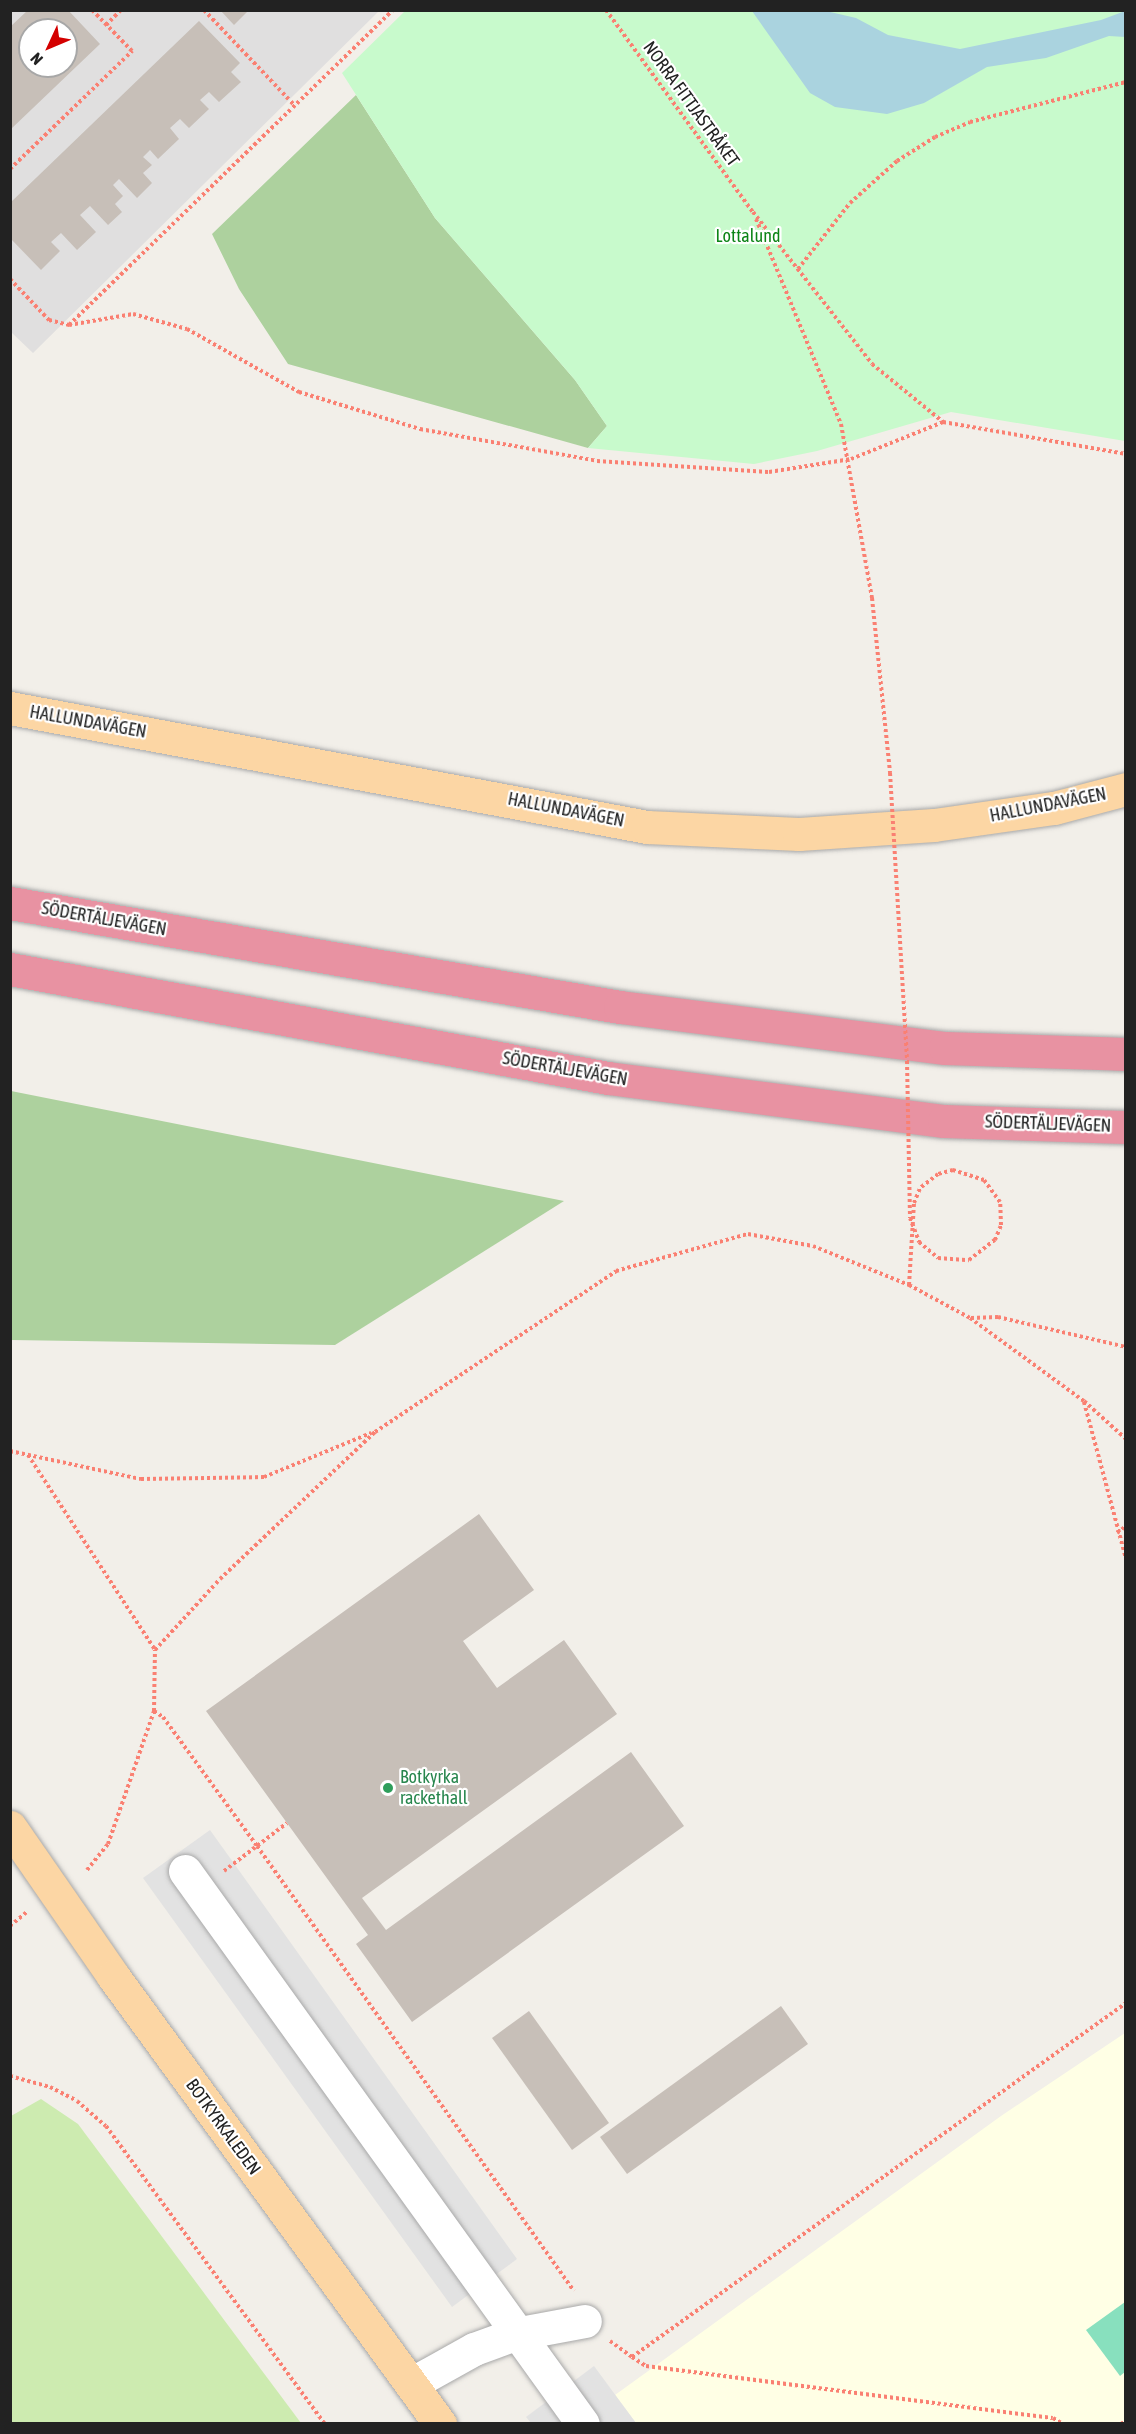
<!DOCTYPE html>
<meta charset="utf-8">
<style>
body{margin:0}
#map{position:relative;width:1136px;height:2434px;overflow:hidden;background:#f2efe9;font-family:"Asap Condensed",sans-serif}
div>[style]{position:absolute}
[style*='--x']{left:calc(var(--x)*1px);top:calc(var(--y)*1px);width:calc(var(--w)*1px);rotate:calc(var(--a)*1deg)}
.residential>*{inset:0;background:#e0dfdf}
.education>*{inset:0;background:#ffffe5}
.grass>*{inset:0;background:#cdebb0}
.forest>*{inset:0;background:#add19e}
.park>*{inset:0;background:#c8facc}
.pitch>*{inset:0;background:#88e0be}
.parking>*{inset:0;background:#e2e2e2}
.water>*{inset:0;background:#aad3df}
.building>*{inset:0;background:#c7bfb8}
.path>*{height:4px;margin-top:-2px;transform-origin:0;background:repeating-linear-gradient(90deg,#fa8072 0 3px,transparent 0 6px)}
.roads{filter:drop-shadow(0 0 2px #a9a9a9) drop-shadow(0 0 2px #a9a9a9)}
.minor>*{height:33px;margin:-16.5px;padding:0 16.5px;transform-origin:16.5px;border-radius:16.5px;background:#fff}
.major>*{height:33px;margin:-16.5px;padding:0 16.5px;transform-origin:16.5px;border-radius:16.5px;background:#fcd6a4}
.highway>*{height:33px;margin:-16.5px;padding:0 16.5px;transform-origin:16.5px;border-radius:16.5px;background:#e892a2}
.path-bridge>*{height:4px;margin-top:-2px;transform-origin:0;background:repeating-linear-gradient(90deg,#fa8072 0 3px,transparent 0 6px)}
.dots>*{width:16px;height:16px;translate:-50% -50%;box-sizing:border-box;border:3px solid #fff;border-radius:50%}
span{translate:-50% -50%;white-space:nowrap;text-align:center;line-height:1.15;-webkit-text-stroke:4.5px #fff;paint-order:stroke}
.street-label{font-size:18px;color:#222}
.park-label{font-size:18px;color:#0c8416}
.leisure-label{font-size:18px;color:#27864d}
.left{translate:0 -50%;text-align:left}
.frame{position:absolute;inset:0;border:12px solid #222;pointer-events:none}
.north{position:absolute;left:18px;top:18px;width:60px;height:60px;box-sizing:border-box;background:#fff;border:2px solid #a7a7a7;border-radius:50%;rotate:226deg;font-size:16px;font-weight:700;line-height:24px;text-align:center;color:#222}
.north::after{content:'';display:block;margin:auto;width:21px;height:27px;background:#d40000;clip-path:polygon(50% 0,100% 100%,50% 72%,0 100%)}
</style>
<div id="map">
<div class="residential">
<div style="clip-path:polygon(evenodd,10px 11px,379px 11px,33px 353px,11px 332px,10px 11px,30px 30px,66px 30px,66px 66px,30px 66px,30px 30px)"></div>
</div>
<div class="education">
<div style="clip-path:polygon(1125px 2033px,1125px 2423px,636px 2423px,615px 2395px,1001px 2116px)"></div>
</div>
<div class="grass">
<div style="clip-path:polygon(41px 2099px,78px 2124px,301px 2423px,11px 2423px,11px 2116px)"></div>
</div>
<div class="forest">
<div style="clip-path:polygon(356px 95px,435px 218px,575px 380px,607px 426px,588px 448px,288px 364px,239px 289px,212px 234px)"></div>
<div style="clip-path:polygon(11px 1091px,564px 1201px,335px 1345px,11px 1340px)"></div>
</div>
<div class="park">
<div style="clip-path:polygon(405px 11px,1125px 11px,1125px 441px,951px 412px,817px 451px,754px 464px,588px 448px,607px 426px,575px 380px,435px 218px,342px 73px)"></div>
</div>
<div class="pitch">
<div style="clip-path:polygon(1125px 2302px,1125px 2372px,1120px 2376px,1086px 2330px)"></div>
</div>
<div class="parking">
<div style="clip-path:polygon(210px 1830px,517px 2259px,452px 2307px,143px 1878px)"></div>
<div style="clip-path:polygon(594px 2366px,636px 2423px,531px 2423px,526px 2417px)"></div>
</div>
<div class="water">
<div style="clip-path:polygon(752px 11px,826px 11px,856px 18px,888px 35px,960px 49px,1101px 20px,1125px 11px,1125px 37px,1109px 36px,1046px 58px,987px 67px,924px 103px,887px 114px,835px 107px,810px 93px)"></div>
</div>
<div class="building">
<div style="clip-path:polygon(evenodd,28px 10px,68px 10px,100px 44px,10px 130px,10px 27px,28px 10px,30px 30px,66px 30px,66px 66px,30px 66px,30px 30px)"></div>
<div style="clip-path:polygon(220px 10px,249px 10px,234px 25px)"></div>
<div style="clip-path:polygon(199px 21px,240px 63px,231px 72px,241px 82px,219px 102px,209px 92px,200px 100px,209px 109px,189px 128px,180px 119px,170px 128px,179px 139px,158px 159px,150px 150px,143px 157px,152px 165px,143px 173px,152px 183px,137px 198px,119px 179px,113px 185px,123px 196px,115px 204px,122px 212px,108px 225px,90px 206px,80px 215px,96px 232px,77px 250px,61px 233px,51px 242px,60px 251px,41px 270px,10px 238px,10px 203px)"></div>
<div style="clip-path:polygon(479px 1514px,534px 1590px,463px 1641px,497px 1688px,564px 1640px,617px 1714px,362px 1898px,386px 1930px,631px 1752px,684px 1826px,412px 2022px,356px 1944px,368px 1935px,206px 1711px)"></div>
<div style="clip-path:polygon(781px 2006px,808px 2044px,627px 2174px,600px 2137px)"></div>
<div style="clip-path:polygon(529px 2011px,609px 2123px,572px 2150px,492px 2038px)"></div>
</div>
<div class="path">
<div style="--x:204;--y:10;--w:132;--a:46.5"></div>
<div style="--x:606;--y:10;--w:250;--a:54"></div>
<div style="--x:753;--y:212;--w:193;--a:51.9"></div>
<div style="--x:872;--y:364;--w:92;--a:39.2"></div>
<div style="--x:106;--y:25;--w:21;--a:-45"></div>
<div style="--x:10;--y:169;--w:170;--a:-44"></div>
<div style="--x:132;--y:51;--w:57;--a:-134.3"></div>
<div style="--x:756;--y:219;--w:222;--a:67.5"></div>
<div style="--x:841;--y:424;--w:177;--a:79.9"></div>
<div style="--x:798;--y:269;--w:84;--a:-51.8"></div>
<div style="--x:850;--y:203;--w:63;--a:-41.8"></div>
<div style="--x:897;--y:161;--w:45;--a:-32.3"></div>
<div style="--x:935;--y:137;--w:38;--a:-23"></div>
<div style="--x:970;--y:122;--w:161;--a:-14.4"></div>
<div style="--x:10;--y:279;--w:57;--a:46.4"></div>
<div style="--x:49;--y:320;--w:21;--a:14"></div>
<div style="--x:69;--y:325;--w:452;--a:-44.2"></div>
<div style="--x:69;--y:325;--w:65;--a:-9.8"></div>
<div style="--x:133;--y:314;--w:56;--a:15.5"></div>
<div style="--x:187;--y:329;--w:129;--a:29.4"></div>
<div style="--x:299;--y:392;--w:127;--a:17"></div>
<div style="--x:420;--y:429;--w:180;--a:10.2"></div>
<div style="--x:597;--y:461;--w:172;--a:3.7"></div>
<div style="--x:769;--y:472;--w:83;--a:-9"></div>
<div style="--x:851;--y:459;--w:99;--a:-21.9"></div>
<div style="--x:943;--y:422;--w:186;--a:9.9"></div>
<div style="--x:909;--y:1285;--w:82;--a:-86.5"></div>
<div style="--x:914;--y:1203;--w:16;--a:-68"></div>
<div style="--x:971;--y:1318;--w:27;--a:-2"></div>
<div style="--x:998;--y:1317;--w:131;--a:13.2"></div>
<div style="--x:1084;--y:1402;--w:163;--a:75"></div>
<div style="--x:10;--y:1451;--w:134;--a:12.1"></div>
<div style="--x:141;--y:1479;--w:123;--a:-0.9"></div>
<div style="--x:264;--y:1477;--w:116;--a:-22.4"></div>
<div style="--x:28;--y:1455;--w:233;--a:56.9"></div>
<div style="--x:1117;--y:1533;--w:11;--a:-38"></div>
<div style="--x:154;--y:1711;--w:11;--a:34"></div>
<div style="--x:163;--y:1717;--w:160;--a:53.9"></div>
<div style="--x:257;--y:1846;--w:546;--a:54.54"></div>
<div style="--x:87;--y:1870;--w:33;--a:-51"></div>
<div style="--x:108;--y:1844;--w:141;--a:-70.9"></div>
<div style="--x:154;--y:1711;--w:61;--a:-89.1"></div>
<div style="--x:155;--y:1650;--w:96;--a:-47.5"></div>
<div style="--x:220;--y:1579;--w:214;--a:-43.5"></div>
<div style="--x:375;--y:1432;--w:290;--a:-33.7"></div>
<div style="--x:616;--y:1271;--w:137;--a:-15.7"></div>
<div style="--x:748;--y:1234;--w:66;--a:10.5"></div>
<div style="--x:813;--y:1246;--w:104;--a:22.1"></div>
<div style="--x:909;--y:1285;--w:69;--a:28.4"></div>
<div style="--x:970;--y:1318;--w:141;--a:36.1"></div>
<div style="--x:1084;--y:1401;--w:57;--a:42.1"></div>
<div style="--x:224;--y:1871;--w:79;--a:-37.3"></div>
<div style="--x:10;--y:1926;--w:23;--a:-40"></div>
<div style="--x:10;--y:2076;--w:41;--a:15.4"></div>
<div style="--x:50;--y:2087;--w:30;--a:27"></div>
<div style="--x:77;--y:2101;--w:38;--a:41"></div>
<div style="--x:106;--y:2126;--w:370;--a:53.7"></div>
<div style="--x:610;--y:2341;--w:27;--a:36"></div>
<div style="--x:632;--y:2357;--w:608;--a:-35.63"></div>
<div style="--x:632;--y:2357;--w:17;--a:33"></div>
<div style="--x:646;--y:2366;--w:410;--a:7.3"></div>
<div style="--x:1053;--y:2418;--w:12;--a:31"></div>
<div style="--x:1121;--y:2424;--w:6;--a:-39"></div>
</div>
<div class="roads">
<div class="minor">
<div style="--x:185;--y:1871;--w:681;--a:54.26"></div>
<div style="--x:411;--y:2384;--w:72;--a:-29.1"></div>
<div style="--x:474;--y:2349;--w:44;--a:-20.1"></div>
<div style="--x:515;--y:2334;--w:71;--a:-10.5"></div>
</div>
<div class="major">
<div style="--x:10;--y:708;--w:648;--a:10.58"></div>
<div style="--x:647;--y:827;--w:152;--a:2.6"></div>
<div style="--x:799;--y:834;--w:135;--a:-3.8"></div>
<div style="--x:934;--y:825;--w:121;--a:-8.1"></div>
<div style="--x:1054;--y:808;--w:74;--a:-14.8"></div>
<div style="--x:10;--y:1827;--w:181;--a:55.3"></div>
<div style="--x:113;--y:1976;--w:555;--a:53.87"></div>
</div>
<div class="highway">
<div style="--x:10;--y:903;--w:619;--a:9.68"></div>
<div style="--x:620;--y:1007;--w:328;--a:7.2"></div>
<div style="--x:945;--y:1048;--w:181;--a:1.9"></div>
<div style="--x:10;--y:969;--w:608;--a:10.33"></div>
<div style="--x:608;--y:1078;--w:339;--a:7.3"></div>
<div style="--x:944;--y:1121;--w:182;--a:1.9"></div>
</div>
</div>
<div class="path-bridge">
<div style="--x:872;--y:598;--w:176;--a:84.1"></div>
<div style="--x:890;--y:773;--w:289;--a:86.6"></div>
<div style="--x:907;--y:1061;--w:157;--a:88.9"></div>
<div style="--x:910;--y:1218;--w:26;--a:69"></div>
<div style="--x:919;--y:1242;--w:25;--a:40"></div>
<div style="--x:938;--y:1258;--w:31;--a:4"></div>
<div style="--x:969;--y:1260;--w:33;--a:-38"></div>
<div style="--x:995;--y:1240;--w:16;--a:-68"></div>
<div style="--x:1001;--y:1225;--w:23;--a:-92"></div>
<div style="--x:1000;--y:1202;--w:27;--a:-126"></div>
<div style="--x:984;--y:1180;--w:33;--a:-162"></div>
<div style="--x:953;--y:1170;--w:16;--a:165"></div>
<div style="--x:938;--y:1174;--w:23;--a:142"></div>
</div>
<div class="dots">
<div style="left:388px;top:1788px;background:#2e9e5b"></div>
</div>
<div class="street-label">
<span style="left:691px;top:104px;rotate:54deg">NORRA FITTJASTRÅKET</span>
<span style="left:88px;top:722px;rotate:10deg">HALLUNDAVÄGEN</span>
<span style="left:1048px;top:805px;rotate:-11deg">HALLUNDAVÄGEN</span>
<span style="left:566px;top:810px;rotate:11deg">HALLUNDAVÄGEN</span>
<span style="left:104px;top:919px;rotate:10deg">SÖDERTÄLJEVÄGEN</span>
<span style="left:565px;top:1069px;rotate:10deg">SÖDERTÄLJEVÄGEN</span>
<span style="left:1048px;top:1124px;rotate:2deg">SÖDERTÄLJEVÄGEN</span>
<span style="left:223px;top:2127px;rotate:54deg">BOTKYRKALEDEN</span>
</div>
<div class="park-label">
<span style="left:748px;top:236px">Lottalund</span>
</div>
<div class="leisure-label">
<span class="left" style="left:400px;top:1788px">Botkyrka<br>rackethall</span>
</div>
<div class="frame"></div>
<div class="north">N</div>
</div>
